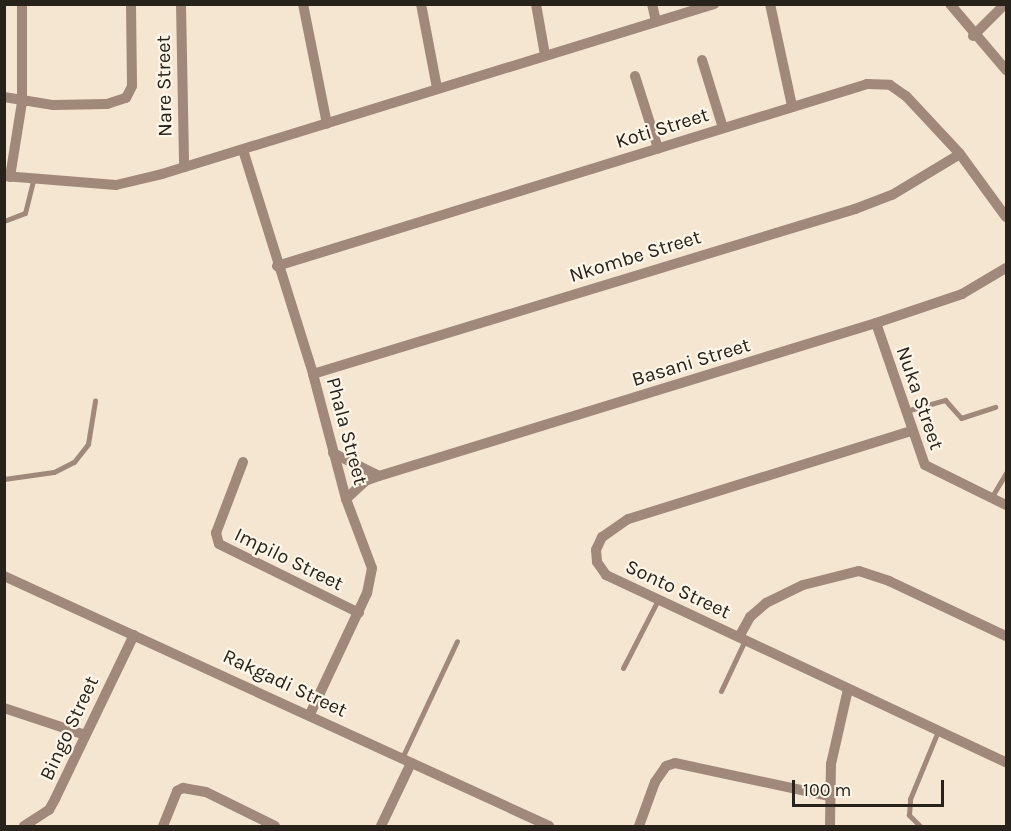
<!DOCTYPE html>
<style>
body{margin:0}
#map{position:relative;width:1011px;height:831px;overflow:hidden;background:#f5e6d2;font-family:Karla,sans-serif}
div>[style]{position:absolute}
[style*='--x']{left:calc(var(--x)*1px);top:calc(var(--y)*1px);width:calc(var(--w)*1px);rotate:calc(var(--a)*1deg)}
.lane>*{height:5px;margin:-2.5px;padding:0 2.5px;transform-origin:2.5px;border-radius:2.5px;background:#a0887a}
.street>*{height:10px;margin:-5px;padding:0 5px;transform-origin:5px;border-radius:5px;background:#a0887a}
span{translate:-50% -50%;white-space:nowrap;text-align:center;line-height:1.15;-webkit-text-stroke:4.5px #fdf5e8;paint-order:stroke}
.street-label{font-size:20px;color:#27221a}
.frame{position:absolute;inset:0;border:6px solid #27221a;pointer-events:none}
.scale{position:absolute;left:792px;top:780px;width:152px;height:27px;box-sizing:border-box;border:3px solid #27221a;border-top:0;padding-left:8px;font-size:18px;line-height:21px;white-space:nowrap;color:#27221a;-webkit-text-stroke:4px #fdf5e8;paint-order:stroke}
</style>
<div id="map">
<div class="lane">
<div style="--x:4;--y:221;--w:22;--a:-21"></div>
<div style="--x:25;--y:213;--w:34;--a:-76"></div>
<div style="--x:906;--y:411;--w:41;--a:-15.8"></div>
<div style="--x:945;--y:400;--w:24;--a:48"></div>
<div style="--x:961;--y:418;--w:36;--a:-18"></div>
<div style="--x:4;--y:479;--w:50;--a:-8"></div>
<div style="--x:54;--y:472;--w:22;--a:-27"></div>
<div style="--x:74;--y:462;--w:23;--a:-52"></div>
<div style="--x:88;--y:444;--w:44;--a:-80.8"></div>
<div style="--x:991;--y:498;--w:29;--a:-59"></div>
<div style="--x:623;--y:668;--w:76;--a:-62.8"></div>
<div style="--x:721;--y:691;--w:56;--a:-64.8"></div>
<div style="--x:402;--y:758;--w:129;--a:-64.8"></div>
<div style="--x:920;--y:826;--w:16;--a:-135"></div>
<div style="--x:909;--y:815;--w:16;--a:-86"></div>
<div style="--x:910;--y:799;--w:74;--a:-67.6"></div>
</div>
<div class="street">
<div style="--x:181;--y:4;--w:163;--a:88.9"></div>
<div style="--x:303;--y:4;--w:122;--a:78.7"></div>
<div style="--x:421;--y:4;--w:86;--a:79.2"></div>
<div style="--x:536;--y:4;--w:52;--a:80"></div>
<div style="--x:652;--y:4;--w:18;--a:77"></div>
<div style="--x:770;--y:4;--w:104;--a:77.8"></div>
<div style="--x:950;--y:4;--w:87;--a:49.7"></div>
<div style="--x:973;--y:36;--w:45;--a:-45"></div>
<div style="--x:702;--y:60;--w:71;--a:72.8"></div>
<div style="--x:635;--y:76;--w:76;--a:72.3"></div>
<div style="--x:4;--y:97;--w:50;--a:9.3"></div>
<div style="--x:53;--y:105;--w:54;--a:-1.1"></div>
<div style="--x:107;--y:104;--w:20;--a:-18"></div>
<div style="--x:126;--y:98;--w:13;--a:-63"></div>
<div style="--x:132;--y:86;--w:82;--a:-90.7"></div>
<div style="--x:243;--y:150;--w:235;--a:72.6"></div>
<div style="--x:313;--y:374;--w:129;--a:75.2"></div>
<div style="--x:346;--y:499;--w:74;--a:69.4"></div>
<div style="--x:372;--y:568;--w:25;--a:101"></div>
<div style="--x:367;--y:593;--w:134;--a:115.2"></div>
<div style="--x:4;--y:176;--w:112;--a:4.6"></div>
<div style="--x:116;--y:185;--w:47;--a:-13.4"></div>
<div style="--x:162;--y:174;--w:578;--a:-17.12"></div>
<div style="--x:10;--y:177;--w:76;--a:-80.9"></div>
<div style="--x:22;--y:102;--w:98;--a:-90"></div>
<div style="--x:277;--y:266;--w:617;--a:-17.14"></div>
<div style="--x:867;--y:84;--w:23;--a:2"></div>
<div style="--x:890;--y:85;--w:19;--a:35"></div>
<div style="--x:906;--y:96;--w:79;--a:47"></div>
<div style="--x:960;--y:154;--w:78;--a:53.9"></div>
<div style="--x:876;--y:323;--w:150;--a:71"></div>
<div style="--x:925;--y:465;--w:90;--a:26.3"></div>
<div style="--x:313;--y:374;--w:567;--a:-16.93"></div>
<div style="--x:855;--y:209;--w:40;--a:-21"></div>
<div style="--x:892;--y:195;--w:79;--a:-31.1"></div>
<div style="--x:911;--y:431;--w:296;--a:162.7"></div>
<div style="--x:628;--y:519;--w:32;--a:145"></div>
<div style="--x:602;--y:537;--w:14;--a:115"></div>
<div style="--x:596;--y:550;--w:12;--a:85"></div>
<div style="--x:597;--y:562;--w:16;--a:55"></div>
<div style="--x:606;--y:575;--w:442;--a:25.1"></div>
<div style="--x:333;--y:453;--w:51;--a:26.6"></div>
<div style="--x:243;--y:462;--w:76;--a:110.8"></div>
<div style="--x:216;--y:533;--w:11;--a:75"></div>
<div style="--x:219;--y:544;--w:156;--a:26.2"></div>
<div style="--x:346;--y:499;--w:26;--a:-43"></div>
<div style="--x:365;--y:481;--w:15;--a:-20"></div>
<div style="--x:379;--y:476;--w:520;--a:-17.11"></div>
<div style="--x:876;--y:323;--w:91;--a:-18.6"></div>
<div style="--x:962;--y:294;--w:51;--a:-30.6"></div>
<div style="--x:4;--y:576;--w:600;--a:24.64"></div>
<div style="--x:739;--y:637;--w:23;--a:-61"></div>
<div style="--x:750;--y:617;--w:21;--a:-41"></div>
<div style="--x:766;--y:603;--w:41;--a:-25.9"></div>
<div style="--x:803;--y:585;--w:58;--a:-14"></div>
<div style="--x:859;--y:571;--w:32;--a:18"></div>
<div style="--x:889;--y:581;--w:129;--a:25.2"></div>
<div style="--x:4;--y:708;--w:85;--a:18.4"></div>
<div style="--x:24;--y:826;--w:30;--a:-33"></div>
<div style="--x:49;--y:810;--w:13;--a:-61"></div>
<div style="--x:55;--y:799;--w:182;--a:-64.3"></div>
<div style="--x:163;--y:826;--w:38;--a:-68"></div>
<div style="--x:177;--y:791;--w:7;--a:-27"></div>
<div style="--x:183;--y:788;--w:23;--a:10"></div>
<div style="--x:206;--y:792;--w:77;--a:26.2"></div>
<div style="--x:381;--y:826;--w:70;--a:-64.5"></div>
<div style="--x:639;--y:826;--w:47;--a:-70"></div>
<div style="--x:655;--y:782;--w:19;--a:-55"></div>
<div style="--x:666;--y:766;--w:9;--a:-18"></div>
<div style="--x:675;--y:763;--w:157;--a:12.1"></div>
<div style="--x:830;--y:826;--w:62;--a:-89.1"></div>
<div style="--x:831;--y:764;--w:77;--a:-77.2"></div>
</div>
<div class="street-label">
<span style="left:164px;top:86px;rotate:-91deg">Nare Street</span>
<span style="left:662px;top:128px;rotate:-17deg">Koti Street</span>
<span style="left:635px;top:256px;rotate:-17deg">Nkombe Street</span>
<span style="left:691px;top:362px;rotate:-17deg">Basani Street</span>
<span style="left:920px;top:398px;rotate:71deg">Nuka Street</span>
<span style="left:347px;top:431px;rotate:75deg">Phala Street</span>
<span style="left:289px;top:559px;rotate:26deg">Impilo Street</span>
<span style="left:678px;top:589px;rotate:25deg">Sonto Street</span>
<span style="left:285px;top:683px;rotate:25deg">Rakgadi Street</span>
<span style="left:69px;top:728px;rotate:-65deg">Bingo Street</span>
</div>
<div class="frame"></div>
<div class="scale">100 m</div>
</div>
